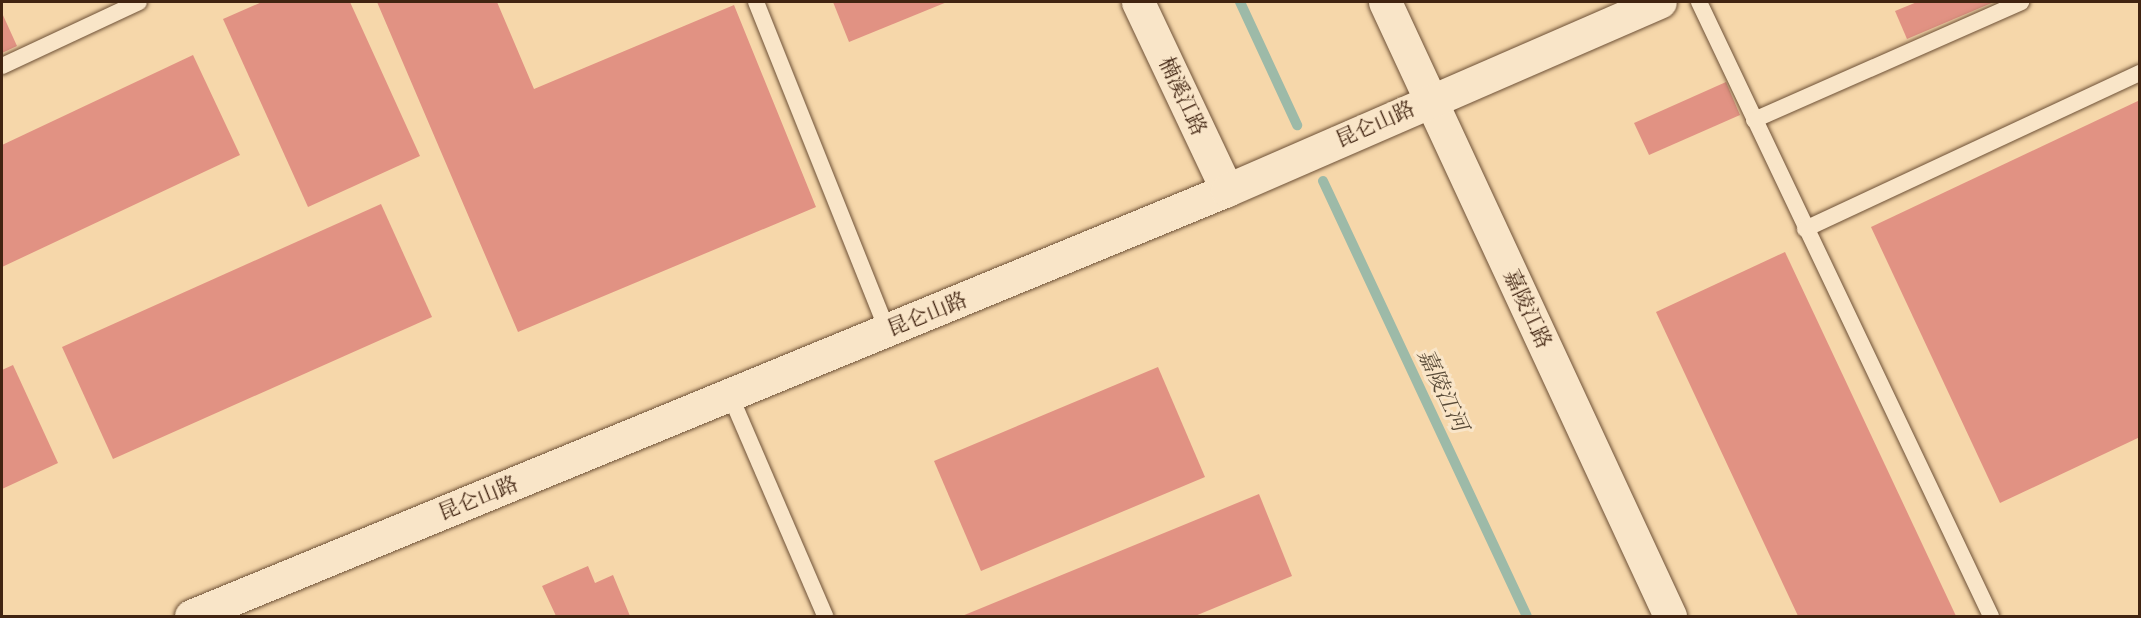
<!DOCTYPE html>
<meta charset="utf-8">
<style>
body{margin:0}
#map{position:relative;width:2141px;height:618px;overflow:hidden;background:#f6d7aa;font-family:"Gentium Book Plus","Noto Serif SC",serif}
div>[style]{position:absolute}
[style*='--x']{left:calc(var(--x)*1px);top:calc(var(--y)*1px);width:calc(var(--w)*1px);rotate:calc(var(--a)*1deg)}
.stream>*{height:10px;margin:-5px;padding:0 5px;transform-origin:5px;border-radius:5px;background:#9dbaa8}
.building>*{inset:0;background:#e19283}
.roads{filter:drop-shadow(0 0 2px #6e5137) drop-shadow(0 0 2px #6e5137)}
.lane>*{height:16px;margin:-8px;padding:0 8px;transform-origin:8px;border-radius:8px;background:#f9e5c8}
.street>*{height:33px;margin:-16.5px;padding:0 16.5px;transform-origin:16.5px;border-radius:16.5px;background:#f9e5c8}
.secondary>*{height:33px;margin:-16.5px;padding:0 16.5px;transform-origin:16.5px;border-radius:16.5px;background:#f9e5c8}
span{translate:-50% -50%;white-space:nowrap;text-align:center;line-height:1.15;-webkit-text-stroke:6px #f9e5c8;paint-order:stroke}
.street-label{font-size:21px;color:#412411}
.water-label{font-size:22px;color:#584a37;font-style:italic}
.frame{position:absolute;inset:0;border:3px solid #412411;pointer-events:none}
</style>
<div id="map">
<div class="stream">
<div style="--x:1240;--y:2;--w:136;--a:65.1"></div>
<div style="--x:1323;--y:181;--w:480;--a:64.9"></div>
</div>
<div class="building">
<div style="clip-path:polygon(262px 2px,350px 2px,420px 156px,308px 207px,223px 19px)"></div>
<div style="clip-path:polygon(377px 2px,497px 2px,534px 89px,734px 5px,816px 207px,518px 332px)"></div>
<div style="clip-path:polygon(833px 2px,947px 2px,849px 42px)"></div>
<div style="clip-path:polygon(1917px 2px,1994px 2px,1907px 39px,1895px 11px)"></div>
<div style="clip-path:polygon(2px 13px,17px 46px,2px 53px)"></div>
<div style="clip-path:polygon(193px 55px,240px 155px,2px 267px,2px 145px)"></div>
<div style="clip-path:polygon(1726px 82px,1740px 115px,1649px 155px,1634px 123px)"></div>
<div style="clip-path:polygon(2140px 100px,2140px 437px,2000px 503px,1871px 227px)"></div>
<div style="clip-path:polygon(381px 204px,432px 317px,113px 459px,62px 347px)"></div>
<div style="clip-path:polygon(1785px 252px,1956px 616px,1798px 616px,1656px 312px)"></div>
<div style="clip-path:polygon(13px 365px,58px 463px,2px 489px,2px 370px)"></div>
<div style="clip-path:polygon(1158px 367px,1205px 477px,981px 571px,934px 461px)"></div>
<div style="clip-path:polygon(1259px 494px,1292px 576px,1195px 616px,962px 616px)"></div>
<div style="clip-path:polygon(588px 566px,595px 583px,613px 575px,630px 616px,556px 616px,542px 586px)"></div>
</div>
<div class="roads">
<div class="lane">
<div style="--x:756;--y:2;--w:353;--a:68.2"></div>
<div style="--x:1699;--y:2;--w:680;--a:64.57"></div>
<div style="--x:2;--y:66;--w:151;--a:-25"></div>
<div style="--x:1754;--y:120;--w:292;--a:-23.8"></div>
<div style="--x:1805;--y:229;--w:370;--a:-25"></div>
<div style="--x:730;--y:395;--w:241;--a:66.7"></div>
</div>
<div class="street">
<div style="--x:1138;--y:2;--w:208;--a:64.7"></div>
</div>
<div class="secondary">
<div style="--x:1385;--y:2;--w:677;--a:65.1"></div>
<div style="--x:191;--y:616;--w:1120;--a:-22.35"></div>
<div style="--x:1227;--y:190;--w:472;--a:-23.5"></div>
</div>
</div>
<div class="street-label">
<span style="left:1183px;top:96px;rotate:65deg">楠溪江路</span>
<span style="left:1375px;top:124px;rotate:-24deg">昆仑山路</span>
<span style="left:1528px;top:309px;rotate:65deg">嘉陵江路</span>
<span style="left:927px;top:314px;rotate:-22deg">昆仑山路</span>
<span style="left:478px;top:498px;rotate:-22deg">昆仑山路</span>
</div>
<div class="water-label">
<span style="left:1443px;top:390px;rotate:65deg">嘉陵江河</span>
</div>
<div class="frame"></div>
</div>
